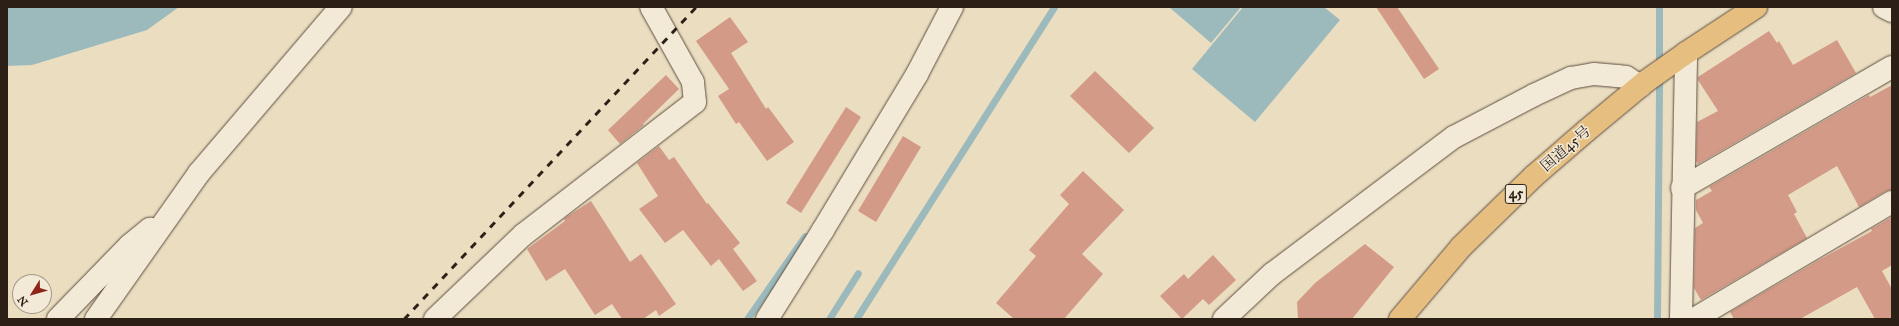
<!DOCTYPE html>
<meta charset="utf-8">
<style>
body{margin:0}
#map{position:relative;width:1899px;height:326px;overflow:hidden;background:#ebddc0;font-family:"IM FELL Great Primer","Noto Serif JP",serif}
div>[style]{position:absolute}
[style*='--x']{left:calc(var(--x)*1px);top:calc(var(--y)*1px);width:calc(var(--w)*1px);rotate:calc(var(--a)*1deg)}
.water>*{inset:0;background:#9cbabc}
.stream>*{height:7px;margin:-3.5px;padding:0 3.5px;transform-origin:3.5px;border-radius:3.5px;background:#9cbabc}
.building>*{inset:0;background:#d49a88}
.roads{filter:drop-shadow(0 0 1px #5c4e40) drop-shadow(0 0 1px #5c4e40)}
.minor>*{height:22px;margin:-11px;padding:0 11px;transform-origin:11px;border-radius:11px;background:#f2e9d6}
.highway>*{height:22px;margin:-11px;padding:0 11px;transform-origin:11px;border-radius:11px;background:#e6be80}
.rail>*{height:3px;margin-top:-1.5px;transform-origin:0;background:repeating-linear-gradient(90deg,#2c1f15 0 7px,transparent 0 14px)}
span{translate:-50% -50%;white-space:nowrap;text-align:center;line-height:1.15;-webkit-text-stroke:3px #f2e9d6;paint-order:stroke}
.shield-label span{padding:1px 3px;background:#f2e9d6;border:1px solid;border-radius:3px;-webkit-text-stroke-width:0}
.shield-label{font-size:14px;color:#2c1f15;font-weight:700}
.street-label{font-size:15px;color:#2c1f15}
.frame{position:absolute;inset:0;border:8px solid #2c1f15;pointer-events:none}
.north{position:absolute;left:12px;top:274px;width:40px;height:40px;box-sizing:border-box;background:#f2e9d6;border:1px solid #a39889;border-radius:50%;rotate:233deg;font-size:11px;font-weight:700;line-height:16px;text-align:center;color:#2c1f15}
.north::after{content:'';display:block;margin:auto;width:14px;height:18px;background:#8f2418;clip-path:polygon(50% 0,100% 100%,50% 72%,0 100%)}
</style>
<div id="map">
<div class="water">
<div style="clip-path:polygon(7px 7px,179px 7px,147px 30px,32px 65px,7px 66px)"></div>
<div style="clip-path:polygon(1169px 7px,1241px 7px,1211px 43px)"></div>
<div style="clip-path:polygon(1243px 7px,1324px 7px,1340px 20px,1255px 122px,1192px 69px)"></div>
</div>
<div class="stream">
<div style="--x:1659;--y:67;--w:60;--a:-90"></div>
<div style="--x:747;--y:319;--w:101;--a:-55.1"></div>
<div style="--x:829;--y:319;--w:54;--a:-57.8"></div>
<div style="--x:856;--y:319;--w:370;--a:-57.6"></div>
<div style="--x:1657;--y:319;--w:242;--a:-89.5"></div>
</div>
<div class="building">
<div style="clip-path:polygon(1376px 7px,1397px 7px,1439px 69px,1424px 79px)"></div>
<div style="clip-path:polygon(730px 17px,748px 42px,731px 53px,766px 109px,768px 107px,794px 142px,767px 161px,739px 122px,736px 124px,718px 96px,729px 89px,696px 41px)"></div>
<div style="clip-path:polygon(1769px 31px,1777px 43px,1779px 41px,1793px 65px,1837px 40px,1856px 73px,1698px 164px,1696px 161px,1697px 122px,1718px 111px,1698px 80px,1698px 77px)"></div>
<div style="clip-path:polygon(1095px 71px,1154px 128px,1129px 153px,1070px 96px)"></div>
<div style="clip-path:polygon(666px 75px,679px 89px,643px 124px,644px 125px,620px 144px,608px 130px)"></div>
<div style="clip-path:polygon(1892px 85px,1892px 190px,1886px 191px,1859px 207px,1837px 166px,1788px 195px,1797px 212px,1794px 214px,1807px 238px,1701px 300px,1694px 288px,1695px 228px,1703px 223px,1696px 210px,1696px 200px,1712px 191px,1709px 187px,1869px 95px,1870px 97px)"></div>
<div style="clip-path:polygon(846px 107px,861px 117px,801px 213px,786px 203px)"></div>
<div style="clip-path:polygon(903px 136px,921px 147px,876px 222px,858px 211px)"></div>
<div style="clip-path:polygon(659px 146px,669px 160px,674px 157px,707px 204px,708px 203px,740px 243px,733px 249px,757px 281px,743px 291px,719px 259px,711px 266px,683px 230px,665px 243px,639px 209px,658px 196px,637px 163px)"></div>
<div style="clip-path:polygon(1083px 171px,1124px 210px,1082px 254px,1103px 274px,1064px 319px,1014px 319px,996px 303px,1036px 256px,1029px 250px,1069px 204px,1060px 195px)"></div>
<div style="clip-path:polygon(591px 201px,630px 262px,641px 254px,676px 304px,659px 316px,656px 310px,643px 319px,622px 319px,612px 304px,595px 315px,565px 269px,546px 281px,527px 249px,565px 221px,564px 219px,568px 216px)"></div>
<div style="clip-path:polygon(1892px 217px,1892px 265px,1882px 271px,1892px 289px,1892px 319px,1875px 319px,1857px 287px,1800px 319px,1734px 319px,1730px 312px,1819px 260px,1872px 231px,1871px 229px)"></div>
<div style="clip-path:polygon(1365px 244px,1394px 267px,1352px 319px,1298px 319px,1297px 302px,1315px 283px)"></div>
<div style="clip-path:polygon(1213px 255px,1236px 280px,1209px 305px,1203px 299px,1182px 319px,1160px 296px,1184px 274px,1188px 279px)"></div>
</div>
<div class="roads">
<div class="minor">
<div style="--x:1884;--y:7;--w:9;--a:27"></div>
<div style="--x:1682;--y:188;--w:242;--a:-30"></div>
<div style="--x:58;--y:319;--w:103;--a:-45.8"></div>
<div style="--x:130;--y:245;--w:26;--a:-39"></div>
<div style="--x:96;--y:319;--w:179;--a:-54.8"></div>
<div style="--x:199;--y:173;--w:218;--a:-49.5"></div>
<div style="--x:435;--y:319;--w:122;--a:-43.7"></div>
<div style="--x:523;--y:235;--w:217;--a:-37.7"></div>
<div style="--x:695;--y:102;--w:20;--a:-96"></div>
<div style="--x:693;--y:82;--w:86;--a:-119.2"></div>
<div style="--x:767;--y:319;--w:105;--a:-57.8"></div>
<div style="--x:823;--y:230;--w:182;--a:-58.9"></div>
<div style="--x:917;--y:74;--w:76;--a:-62.4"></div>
<div style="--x:1224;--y:319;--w:66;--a:-43.2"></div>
<div style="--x:1272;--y:274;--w:228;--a:-37"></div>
<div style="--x:1454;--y:137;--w:90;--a:-27.7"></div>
<div style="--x:1534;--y:95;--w:41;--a:-24.7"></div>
<div style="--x:1571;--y:78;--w:23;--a:-10"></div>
<div style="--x:1594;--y:74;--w:23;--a:5"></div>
<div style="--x:1617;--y:76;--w:9;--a:6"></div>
<div style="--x:1626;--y:77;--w:17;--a:33"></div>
<div style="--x:1681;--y:319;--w:266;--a:-88.9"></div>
<div style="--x:1694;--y:319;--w:230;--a:-30.6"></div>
</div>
<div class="highway">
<div style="--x:1400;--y:319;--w:94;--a:-49.7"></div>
<div style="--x:1461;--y:247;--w:102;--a:-44.2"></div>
<div style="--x:1534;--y:176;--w:69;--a:-40.9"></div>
<div style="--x:1586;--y:131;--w:77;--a:-39.7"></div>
<div style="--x:1645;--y:82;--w:50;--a:-35.3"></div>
<div style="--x:1686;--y:53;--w:84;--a:-33.3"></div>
</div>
</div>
<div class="rail">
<div style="--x:404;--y:319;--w:427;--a:-46.9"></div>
</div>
<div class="shield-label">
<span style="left:1516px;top:194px">45</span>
</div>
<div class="street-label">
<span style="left:1566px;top:149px;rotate:-41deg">国道45号</span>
</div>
<div class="frame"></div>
<div class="north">N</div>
</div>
